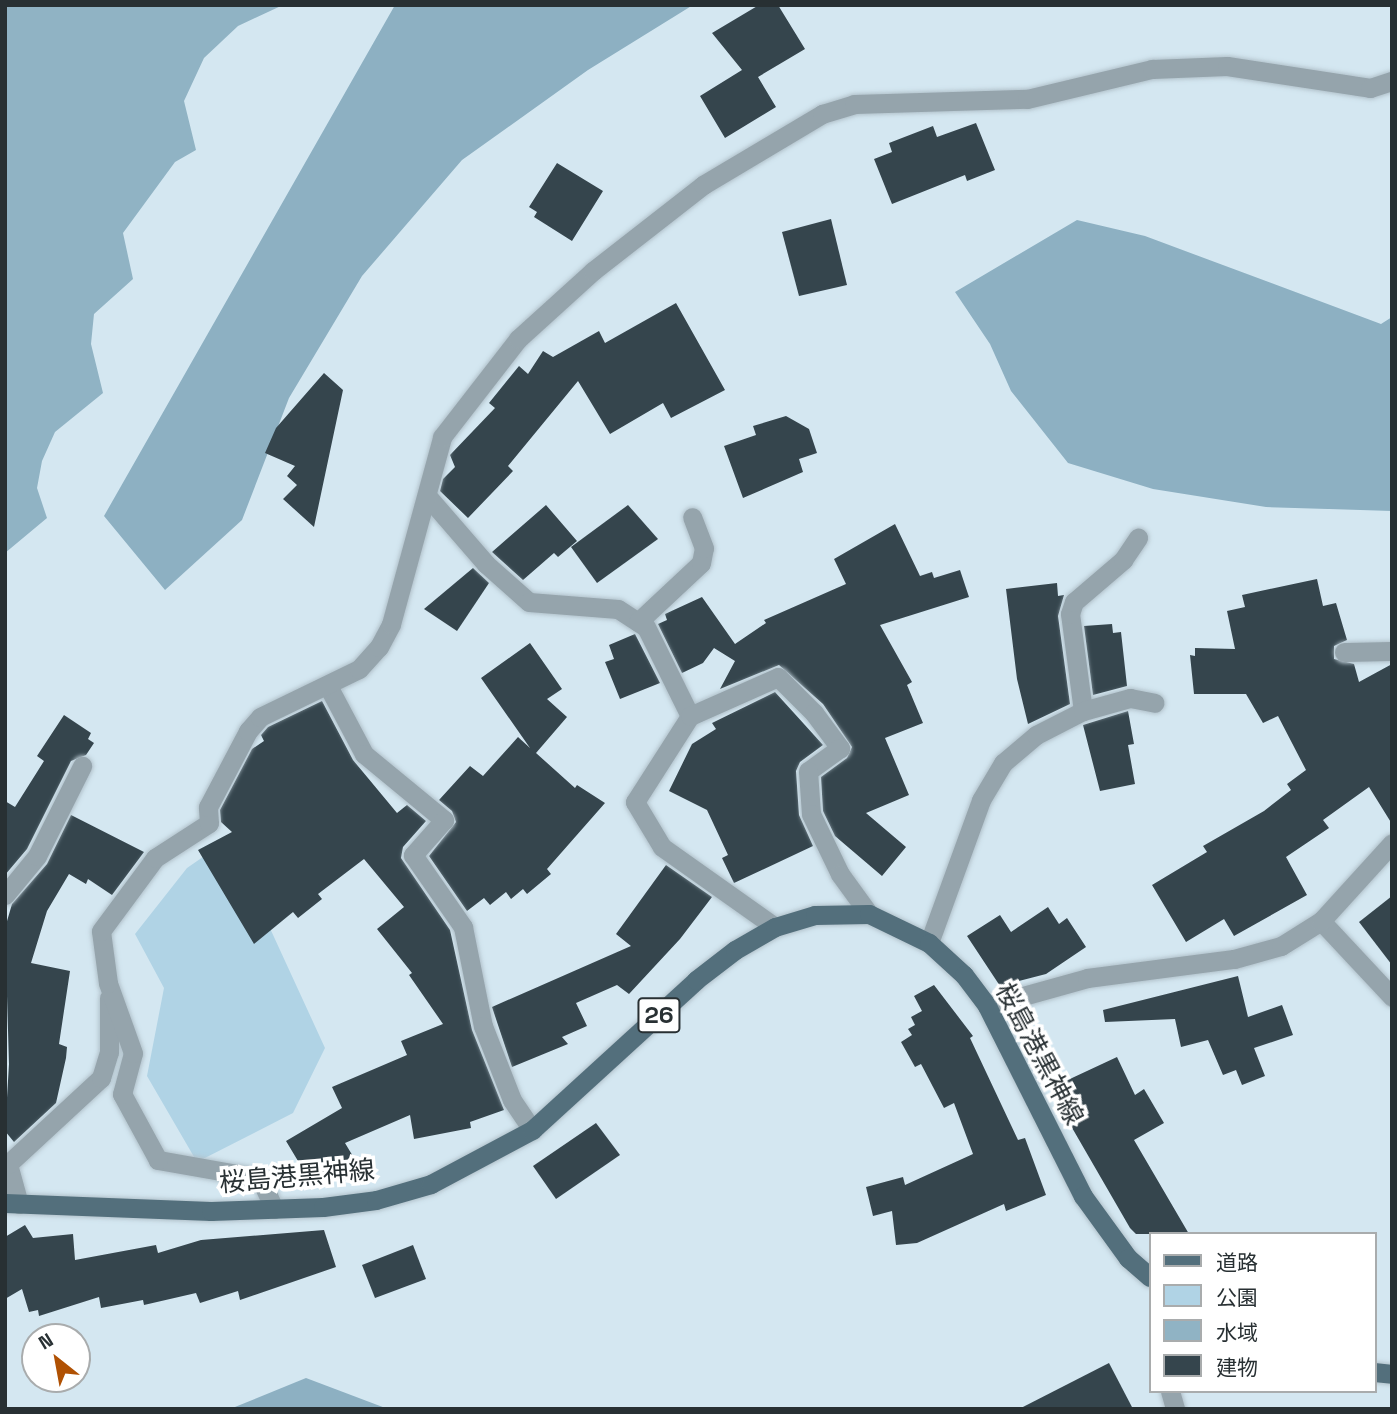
<!DOCTYPE html>
<meta charset="utf-8">
<style>
body{margin:0}
#map{position:relative;width:1397px;height:1414px;overflow:hidden;background:#d4e7f1;font-family:"Space Grotesk","Noto Sans JP",sans-serif}
div>[style]{position:absolute}
[style*='--x']{left:calc(var(--x)*1px);top:calc(var(--y)*1px);width:calc(var(--w)*1px);rotate:calc(var(--a)*1deg)}
.green>*{inset:0;background:#b0d3e5}
.forest>*{inset:0;background:#8db0c2}
.water>*{inset:0;background:#90b3c4}
.building>*{inset:0;background:#35454d}
.roads{filter:drop-shadow(0 0 2px #b2c2cb) drop-shadow(0 0 2px #b2c2cb)}
.minor>*{height:19px;margin:-9.5px;padding:0 9.5px;transform-origin:9.5px;border-radius:9.5px;background:#95a4ac}
.primary>*{height:19px;margin:-9.5px;padding:0 9.5px;transform-origin:9.5px;border-radius:9.5px;background:#536f7c}
span{translate:-50% -50%;white-space:nowrap;text-align:center;line-height:1.15;-webkit-text-stroke:7px #fff;paint-order:stroke}
.shield-label span{padding:2px 5px;background:#fff;border:2px solid;border-radius:5px;-webkit-text-stroke-width:0}
.shield-label{font-size:24px;color:#283033;font-weight:700}
.street-label{font-size:26px;color:#283033}
.frame{position:absolute;inset:0;border:7px solid #283033;pointer-events:none}
.legend{position:absolute;left:1149px;top:1232px;width:228px;height:161px;box-sizing:border-box;background:#fff;border:2px solid #a9acad;margin:0;padding:9px 12px;list-style:none;font-size:21px;color:#283033}
.legend li{display:flex;align-items:center;gap:14px;height:35px}
.legend b{width:35px;border:2px solid #a9acad}
.north{position:absolute;left:21px;top:1323px;width:70px;height:70px;box-sizing:border-box;background:#fff;border:2px solid #a9acad;border-radius:50%;rotate:329deg;font-size:19px;font-weight:700;line-height:28px;text-align:center;color:#283033}
.north::after{content:'';display:block;margin:auto;width:24px;height:32px;background:#b05103;clip-path:polygon(50% 0,100% 100%,50% 72%,0 100%)}
</style>
<div id="map">
<div class="green">
<div style="clip-path:polygon(229px 839px,325px 1048px,293px 1113px,197px 1162px,147px 1076px,164px 988px,135px 934px,187px 868px)"></div>
</div>
<div class="forest">
<div style="clip-path:polygon(395px 5px,693px 5px,588px 70px,462px 160px,362px 276px,289px 398px,242px 520px,165px 590px,104px 516px)"></div>
<div style="clip-path:polygon(1077px 220px,1145px 236px,1381px 324px,1392px 317px,1392px 511px,1266px 507px,1153px 489px,1068px 463px,1011px 391px,990px 344px,955px 292px)"></div>
<div style="clip-path:polygon(306px 1378px,388px 1409px,230px 1409px)"></div>
</div>
<div class="water">
<div style="clip-path:polygon(5px 5px,283px 5px,238px 26px,204px 58px,184px 101px,196px 150px,175px 162px,123px 233px,133px 279px,94px 314px,91px 344px,103px 393px,55px 432px,42px 461px,37px 488px,47px 518px,5px 553px)"></div>
</div>
<div class="building">
<div style="clip-path:polygon(759px 5px,778px 5px,805px 49px,758px 77px,776px 107px,725px 138px,700px 96px,742px 70px,712px 33px)"></div>
<div style="clip-path:polygon(976px 123px,995px 170px,967px 181px,965px 175px,892px 204px,874px 159px,892px 152px,889px 143px,933px 126px,937px 137px)"></div>
<div style="clip-path:polygon(557px 163px,603px 191px,572px 241px,534px 217px,537px 212px,529px 207px)"></div>
<div style="clip-path:polygon(831px 219px,847px 285px,799px 296px,782px 232px)"></div>
<div style="clip-path:polygon(676px 303px,725px 390px,671px 418px,663px 403px,610px 434px,578px 381px,508px 466px,513px 471px,468px 518px,440px 491px,443px 479px,455px 467px,450px 455px,495px 408px,489px 403px,519px 366px,528px 374px,543px 351px,553px 357px,599px 331px,605px 343px)"></div>
<div style="clip-path:polygon(324px 373px,343px 390px,314px 527px,283px 499px,297px 485px,287px 476px,295px 466px,265px 453px,276px 428px)"></div>
<div style="clip-path:polygon(786px 416px,809px 429px,817px 453px,799px 459px,803px 472px,743px 498px,724px 446px,756px 435px,753px 426px)"></div>
<div style="clip-path:polygon(546px 505px,577px 541px,558px 557px,554px 553px,523px 580px,492px 552px)"></div>
<div style="clip-path:polygon(628px 505px,658px 539px,597px 583px,571px 547px)"></div>
<div style="clip-path:polygon(895px 524px,920px 576px,932px 572px,934px 578px,960px 570px,969px 597px,880px 625px,912px 682px,907px 685px,923px 723px,885px 738px,909px 795px,866px 813px,906px 847px,882px 876px,835px 836px,823px 811px,821px 777px,847px 758px,852px 747px,823px 704px,779px 665px,720px 689px,735px 661px,714px 648px,703px 663px,682px 673px,658px 624px,667px 620px,665px 614px,702px 597px,735px 644px,766px 623px,764px 620px,846px 584px,834px 559px)"></div>
<div style="clip-path:polygon(473px 568px,489px 583px,457px 631px,424px 609px)"></div>
<div style="clip-path:polygon(1317px 579px,1323px 606px,1336px 603px,1347px 640px,1334px 646px,1334px 659px,1354px 664px,1359px 682px,1392px 664px,1392px 824px,1369px 787px,1323px 820px,1329px 828px,1286px 857px,1307px 895px,1234px 936px,1224px 919px,1186px 942px,1152px 885px,1207px 852px,1203px 846px,1264px 811px,1291px 790px,1287px 784px,1306px 770px,1278px 716px,1263px 723px,1246px 694px,1194px 694px,1190px 655px,1195px 656px,1195px 648px,1235px 649px,1227px 611px,1245px 607px,1242px 595px)"></div>
<div style="clip-path:polygon(1057px 583px,1058px 596px,1064px 595px,1058px 616px,1070px 704px,1028px 724px,1017px 679px,1006px 589px)"></div>
<div style="clip-path:polygon(1112px 624px,1113px 633px,1121px 632px,1127px 686px,1093px 695px,1084px 626px)"></div>
<div style="clip-path:polygon(635px 634px,660px 683px,620px 699px,605px 662px,614px 659px,609px 645px)"></div>
<div style="clip-path:polygon(530px 643px,562px 689px,547px 699px,567px 717px,536px 753px,575px 788px,577px 785px,605px 803px,547px 869px,551px 874px,527px 894px,523px 889px,511px 899px,506px 892px,490px 905px,484px 898px,467px 911px,429px 856px,456px 822px,452px 811px,439px 800px,470px 766px,483px 776px,518px 737px,530px 748px,481px 678px)"></div>
<div style="clip-path:polygon(775px 692px,823px 745px,800px 762px,796px 771px,799px 815px,813px 846px,734px 883px,722px 858px,728px 855px,707px 810px,669px 791px,692px 744px,716px 729px,712px 723px)"></div>
<div style="clip-path:polygon(322px 701px,353px 760px,397px 813px,407px 805px,426px 821px,403px 847px,401px 858px,450px 930px,472px 1030px,504px 1110px,470px 1122px,471px 1128px,414px 1139px,410px 1115px,345px 1143px,354px 1158px,321px 1177px,314px 1165px,304px 1171px,286px 1141px,342px 1108px,332px 1087px,407px 1055px,401px 1041px,443px 1024px,409px 975px,412px 973px,377px 929px,404px 907px,364px 859px,318px 894px,322px 899px,298px 918px,293px 912px,254px 944px,198px 850px,232px 832px,221px 822px,220px 810px,252px 749px,264px 741px,261px 735px,268px 727px)"></div>
<div style="clip-path:polygon(1128px 711px,1134px 744px,1128px 745px,1135px 784px,1100px 791px,1083px 725px)"></div>
<div style="clip-path:polygon(64px 715px,91px 733px,88px 739px,94px 743px,86px 755px,71px 761px,27px 849px,5px 875px,5px 801px,15px 807px,44px 761px,37px 756px)"></div>
<div style="clip-path:polygon(71px 815px,144px 852px,112px 895px,88px 879px,86px 884px,69px 874px,47px 911px,31px 963px,70px 971px,59px 1044px,67px 1047px,66px 1058px,56px 1103px,14px 1142px,5px 1131px,9px 1064px,5px 928px,12px 904px,47px 864px)"></div>
<div style="clip-path:polygon(666px 865px,712px 897px,680px 939px,629px 994px,617px 985px,576px 1003px,587px 1026px,562px 1037px,568px 1044px,512px 1067px,492px 1007px,631px 946px,616px 934px)"></div>
<div style="clip-path:polygon(1392px 896px,1392px 965px,1359px 922px)"></div>
<div style="clip-path:polygon(1048px 907px,1059px 924px,1067px 918px,1086px 947px,1046px 974px,1000px 986px,967px 936px,1000px 915px,1011px 932px)"></div>
<div style="clip-path:polygon(1238px 976px,1248px 1017px,1282px 1005px,1293px 1035px,1254px 1048px,1265px 1076px,1242px 1085px,1236px 1070px,1223px 1075px,1208px 1040px,1181px 1047px,1175px 1019px,1105px 1022px,1103px 1010px)"></div>
<div style="clip-path:polygon(934px 985px,973px 1036px,970px 1038px,1018px 1140px,1025px 1138px,1046px 1195px,1006px 1211px,1004px 1204px,917px 1243px,896px 1245px,892px 1211px,873px 1216px,866px 1187px,903px 1177px,905px 1185px,973px 1154px,954px 1103px,944px 1108px,921px 1064px,915px 1067px,901px 1042px,912px 1035px,908px 1029px,915px 1025px,911px 1017px,922px 1011px,914px 996px)"></div>
<div style="clip-path:polygon(1117px 1057px,1135px 1095px,1144px 1089px,1164px 1123px,1134px 1140px,1189px 1234px,1136px 1234px,1130px 1228px,1071px 1126px,1075px 1124px,1057px 1085px)"></div>
<div style="clip-path:polygon(596px 1123px,620px 1155px,556px 1199px,533px 1166px)"></div>
<div style="clip-path:polygon(25px 1225px,33px 1238px,73px 1234px,75px 1260px,156px 1245px,158px 1253px,201px 1240px,324px 1230px,336px 1267px,240px 1300px,238px 1291px,200px 1303px,196px 1293px,144px 1305px,143px 1300px,101px 1308px,99px 1297px,39px 1316px,38px 1310px,29px 1312px,22px 1289px,5px 1299px,5px 1237px)"></div>
<div style="clip-path:polygon(413px 1245px,426px 1279px,375px 1298px,362px 1265px)"></div>
<div style="clip-path:polygon(1109px 1363px,1133px 1409px,1019px 1409px)"></div>
</div>
<div class="roads">
<div class="minor">
<div style="--x:428;--y:497;--w:89;--a:49.1"></div>
<div style="--x:486;--y:564;--w:57;--a:41.5"></div>
<div style="--x:529;--y:602;--w:89;--a:4.5"></div>
<div style="--x:618;--y:609;--w:33;--a:33"></div>
<div style="--x:646;--y:627;--w:99;--a:63.7"></div>
<div style="--x:690;--y:716;--w:102;--a:122.6"></div>
<div style="--x:635;--y:802;--w:52;--a:59"></div>
<div style="--x:662;--y:847;--w:138;--a:35.3"></div>
<div style="--x:638;--y:622;--w:86;--a:-43.1"></div>
<div style="--x:701;--y:563;--w:15;--a:-79"></div>
<div style="--x:704;--y:548;--w:33;--a:-111"></div>
<div style="--x:1344;--y:652;--w:48;--a:-1.2"></div>
<div style="--x:328;--y:686;--w:77;--a:62.1"></div>
<div style="--x:364;--y:754;--w:104;--a:39.5"></div>
<div style="--x:444;--y:820;--w:47;--a:131.5"></div>
<div style="--x:413;--y:855;--w:88;--a:55.2"></div>
<div style="--x:463;--y:927;--w:101;--a:78.6"></div>
<div style="--x:483;--y:1026;--w:79;--a:68.6"></div>
<div style="--x:512;--y:1100;--w:36;--a:56"></div>
<div style="--x:1083;--y:711;--w:98;--a:-97.6"></div>
<div style="--x:1070;--y:614;--w:13;--a:-72"></div>
<div style="--x:1074;--y:602;--w:65;--a:-40.6"></div>
<div style="--x:1123;--y:560;--w:27;--a:-56"></div>
<div style="--x:690;--y:716;--w:96;--a:-23.9"></div>
<div style="--x:778;--y:677;--w:51;--a:45"></div>
<div style="--x:814;--y:713;--w:44;--a:53.4"></div>
<div style="--x:840;--y:748;--w:39;--a:144"></div>
<div style="--x:808;--y:771;--w:43;--a:86"></div>
<div style="--x:811;--y:814;--w:67;--a:64.2"></div>
<div style="--x:840;--y:874;--w:49;--a:54.1"></div>
<div style="--x:5;--y:895;--w:50;--a:-50.6"></div>
<div style="--x:37;--y:856;--w:101;--a:-63.4"></div>
<div style="--x:1321;--y:921;--w:104;--a:46.9"></div>
<div style="--x:929;--y:943;--w:152;--a:-70"></div>
<div style="--x:981;--y:800;--w:43;--a:-59.3"></div>
<div style="--x:1003;--y:763;--w:43;--a:-40.3"></div>
<div style="--x:1036;--y:735;--w:53;--a:-27.1"></div>
<div style="--x:1083;--y:711;--w:49;--a:-15.5"></div>
<div style="--x:1130;--y:698;--w:25;--a:11"></div>
<div style="--x:987;--y:1006;--w:104;--a:-15.6"></div>
<div style="--x:1087;--y:978;--w:148;--a:-7.4"></div>
<div style="--x:1234;--y:959;--w:49;--a:-15.5"></div>
<div style="--x:1281;--y:946;--w:47;--a:-32"></div>
<div style="--x:1321;--y:921;--w:105;--a:-47.7"></div>
<div style="--x:19;--y:1204;--w:41;--a:-105.4"></div>
<div style="--x:8;--y:1164;--w:127;--a:-42.8"></div>
<div style="--x:101;--y:1078;--w:27;--a:-73"></div>
<div style="--x:109;--y:1052;--w:54;--a:-90"></div>
<div style="--x:274;--y:1209;--w:34;--a:-114"></div>
<div style="--x:260;--y:1178;--w:104;--a:-170"></div>
<div style="--x:158;--y:1160;--w:75;--a:-118.6"></div>
<div style="--x:122;--y:1094;--w:42;--a:-75"></div>
<div style="--x:133;--y:1053;--w:74;--a:-109.7"></div>
<div style="--x:108;--y:983;--w:52;--a:-97.7"></div>
<div style="--x:101;--y:931;--w:91;--a:-53.5"></div>
<div style="--x:155;--y:858;--w:64;--a:-32.9"></div>
<div style="--x:209;--y:823;--w:16;--a:-94"></div>
<div style="--x:208;--y:807;--w:86;--a:-62.2"></div>
<div style="--x:248;--y:731;--w:18;--a:-49"></div>
<div style="--x:260;--y:717;--w:110;--a:-25.9"></div>
<div style="--x:359;--y:669;--w:30;--a:-48"></div>
<div style="--x:379;--y:647;--w:26;--a:-62"></div>
<div style="--x:391;--y:624;--w:194;--a:-74.7"></div>
<div style="--x:442;--y:437;--w:124;--a:-52.2"></div>
<div style="--x:518;--y:339;--w:101;--a:-42.2"></div>
<div style="--x:593;--y:271;--w:140;--a:-38"></div>
<div style="--x:703;--y:185;--w:139;--a:-30.8"></div>
<div style="--x:822;--y:114;--w:34;--a:-17"></div>
<div style="--x:854;--y:104;--w:173;--a:-1.7"></div>
<div style="--x:1027;--y:99;--w:129;--a:-13.5"></div>
<div style="--x:1152;--y:69;--w:75;--a:-2.3"></div>
<div style="--x:1227;--y:66;--w:145;--a:8.7"></div>
<div style="--x:1370;--y:88;--w:23;--a:-18"></div>
<div style="--x:1170;--y:1391;--w:19;--a:74"></div>
</div>
<div class="primary">
<div style="--x:5;--y:1203;--w:206;--a:2.2"></div>
<div style="--x:211;--y:1211;--w:112;--a:-2"></div>
<div style="--x:323;--y:1207;--w:53;--a:-7.5"></div>
<div style="--x:376;--y:1200;--w:57;--a:-16.2"></div>
<div style="--x:431;--y:1184;--w:115;--a:-28.1"></div>
<div style="--x:532;--y:1130;--w:222;--a:-42.4"></div>
<div style="--x:696;--y:980;--w:49;--a:-37.6"></div>
<div style="--x:735;--y:950;--w:46;--a:-29.9"></div>
<div style="--x:775;--y:927;--w:42;--a:-16.7"></div>
<div style="--x:815;--y:915;--w:54;--a:-1.1"></div>
<div style="--x:869;--y:914;--w:67;--a:25.8"></div>
<div style="--x:929;--y:943;--w:47;--a:42.4"></div>
<div style="--x:964;--y:975;--w:39;--a:53"></div>
<div style="--x:987;--y:1006;--w:213;--a:63.2"></div>
<div style="--x:1083;--y:1196;--w:77;--a:54"></div>
<div style="--x:1128;--y:1258;--w:29;--a:41"></div>
<div style="--x:1374;--y:1372;--w:18;--a:6"></div>
</div>
</div>
<div class="shield-label">
<span style="left:659px;top:1015px">26</span>
</div>
<div class="street-label">
<span style="left:1039px;top:1054px;rotate:62deg">桜島港黒神線</span>
<span style="left:297px;top:1177px;rotate:-5deg">桜島港黒神線</span>
</div>
<div class="frame"></div>
<ul class="legend">
<li><b style="height:9px;background:#536f7c"></b>道路</li>
<li><b style="height:19px;background:#b0d3e5"></b>公園</li>
<li><b style="height:19px;background:#90b3c4"></b>水域</li>
<li><b style="height:19px;background:#35454d"></b>建物</li>
</ul>
<div class="north">N</div>
</div>
